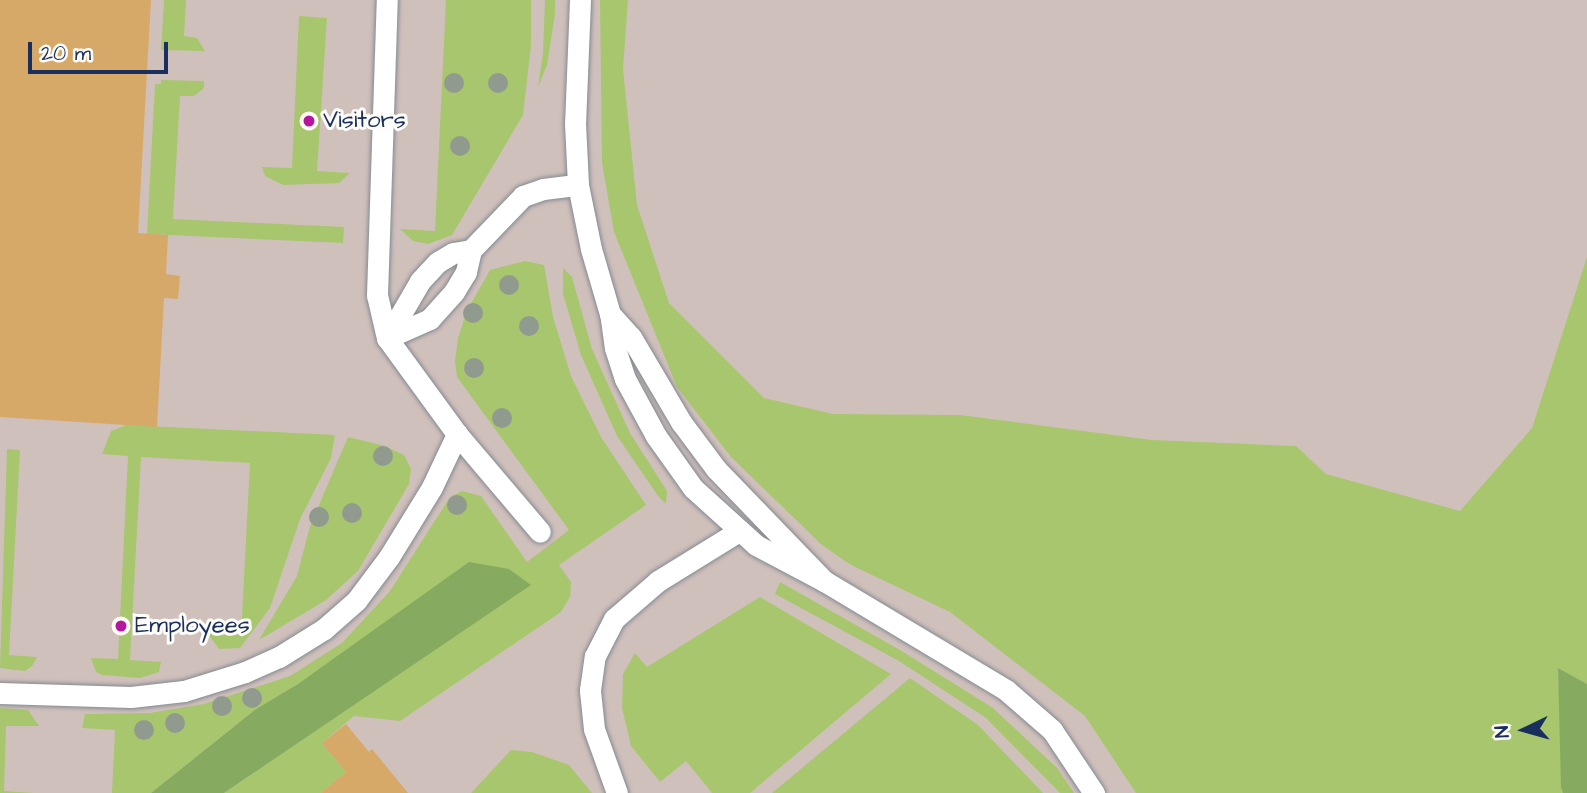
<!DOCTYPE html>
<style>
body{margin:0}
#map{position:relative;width:1587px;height:793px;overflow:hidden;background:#ede5c7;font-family:"Architects Daughter",sans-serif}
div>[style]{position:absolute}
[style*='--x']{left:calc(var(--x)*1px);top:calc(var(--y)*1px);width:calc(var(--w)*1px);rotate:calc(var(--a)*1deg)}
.industrial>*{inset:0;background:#d0c0bc}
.green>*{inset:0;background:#a8c66d}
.forest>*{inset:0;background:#86ab60}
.building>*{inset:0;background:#d7a969}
.roads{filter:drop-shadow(0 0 2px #848a92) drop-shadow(0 0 2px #848a92)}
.service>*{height:21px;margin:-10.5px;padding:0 10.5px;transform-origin:10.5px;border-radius:10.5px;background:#fff}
.trees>*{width:20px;height:20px;margin:-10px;border-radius:50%;background:#919a8f}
.dots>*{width:19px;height:19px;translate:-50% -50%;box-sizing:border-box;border:4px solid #fdfcf7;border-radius:50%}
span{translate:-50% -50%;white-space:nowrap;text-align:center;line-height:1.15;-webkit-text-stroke:6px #fdfcf7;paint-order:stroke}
.poi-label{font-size:24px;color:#1b2f5e}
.left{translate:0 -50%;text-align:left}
.north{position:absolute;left:1489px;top:695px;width:70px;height:70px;-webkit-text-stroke:5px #fdfcf7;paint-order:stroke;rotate:265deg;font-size:19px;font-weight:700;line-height:28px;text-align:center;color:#1b2f5e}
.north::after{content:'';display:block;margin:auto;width:24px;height:32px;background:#1b2f5e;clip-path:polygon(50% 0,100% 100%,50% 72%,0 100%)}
.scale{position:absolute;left:28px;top:42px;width:140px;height:32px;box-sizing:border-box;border:4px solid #1b2f5e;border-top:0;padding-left:9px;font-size:21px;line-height:24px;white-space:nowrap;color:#1b2f5e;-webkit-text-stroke:5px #fdfcf7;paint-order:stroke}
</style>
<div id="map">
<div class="industrial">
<div style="clip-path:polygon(0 0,1587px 0,1587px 793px,0 793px)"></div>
</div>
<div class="green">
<div style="clip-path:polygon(164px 0,186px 0,184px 36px,197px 38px,205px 51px,161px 50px)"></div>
<div style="clip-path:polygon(446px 0,531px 0,531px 45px,523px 115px,452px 235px,428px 244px,413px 241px,400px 229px,435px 231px)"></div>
<div style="clip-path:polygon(545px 0,555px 0,555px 14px,547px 65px,538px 87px,543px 53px)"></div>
<div style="clip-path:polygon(600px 0,628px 0,623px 69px,637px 205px,669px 303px,764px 398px,833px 414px,960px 415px,1152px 440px,1296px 446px,1326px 474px,1460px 511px,1532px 428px,1587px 257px,1587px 684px,1558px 668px,1563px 793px,1136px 793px,1085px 716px,950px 612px,851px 565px,822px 545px,731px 457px,677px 387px,614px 232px,602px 163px)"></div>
<div style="clip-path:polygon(299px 16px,327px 18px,317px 171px,350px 173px,339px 183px,283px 185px,265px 176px,262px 167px,292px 168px)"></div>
<div style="clip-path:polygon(161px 80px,204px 81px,204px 88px,194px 96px,180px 96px,173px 219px,344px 227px,343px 243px,147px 234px,155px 84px,161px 84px)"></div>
<div style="clip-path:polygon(525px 261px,544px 265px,553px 317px,571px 376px,601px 437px,646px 505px,559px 565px,571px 582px,570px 597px,561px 612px,400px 721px,354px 716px,322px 743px,346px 772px,321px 793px,224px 793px,530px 584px,363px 639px,298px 684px,256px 709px,151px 793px,112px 793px,115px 730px,82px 728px,85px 714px,150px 713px,204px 704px,290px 676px,342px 643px,390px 591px,450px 497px,462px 491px,481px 496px,527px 562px,569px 530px,457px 377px,455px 361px,458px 338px,467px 310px,485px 279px,490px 270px)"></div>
<div style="clip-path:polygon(563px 268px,572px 277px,592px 349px,630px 433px,667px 491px,666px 504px,658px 496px,617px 436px,581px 355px,563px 294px)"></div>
<div style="clip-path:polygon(126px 425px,335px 435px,331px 458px,300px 519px,270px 608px,240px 648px,219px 649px,208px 634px,241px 635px,250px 463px,141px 457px,130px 660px,161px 662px,159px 672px,140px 678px,102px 675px,96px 672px,91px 658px,118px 659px,128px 456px,102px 454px,111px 431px)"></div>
<div style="clip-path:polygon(348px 437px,385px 446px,404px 455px,411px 469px,409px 484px,358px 571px,326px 600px,259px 640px,297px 576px,310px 526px)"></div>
<div style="clip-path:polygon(7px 449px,20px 450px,9px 655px,37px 657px,32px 666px,25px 671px,0 668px)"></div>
<div style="clip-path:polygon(780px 582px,900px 650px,993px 708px,1057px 768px,1074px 793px,1060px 793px,986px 718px,899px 661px,775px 594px)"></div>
<div style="clip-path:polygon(760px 597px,891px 674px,750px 793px,712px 793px,686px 761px,660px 782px,631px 746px,622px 708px,623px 674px,635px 653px,647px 667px)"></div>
<div style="clip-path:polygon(910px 678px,978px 725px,1043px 793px,772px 793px)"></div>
<div style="clip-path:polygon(0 708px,28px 710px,39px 726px,6px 726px,4px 791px,34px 793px,0 793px)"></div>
<div style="clip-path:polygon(511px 750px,532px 752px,569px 765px,592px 793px,471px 793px)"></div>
</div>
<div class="forest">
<div style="clip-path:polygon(469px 562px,509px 569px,531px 585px,224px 793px,151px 793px,256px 709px,298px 684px)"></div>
<div style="clip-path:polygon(1558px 668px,1587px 684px,1587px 793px,1563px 793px,1561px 787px)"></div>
</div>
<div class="building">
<div style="clip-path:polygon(0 0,151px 0,138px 233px,168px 235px,166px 274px,180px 276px,178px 299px,164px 298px,157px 427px,0 417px)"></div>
<div style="clip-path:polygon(346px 724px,369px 752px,372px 749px,408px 793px,321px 793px,346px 772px,322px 743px)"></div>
</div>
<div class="roads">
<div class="service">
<div style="--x:580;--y:0;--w:123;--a:92.3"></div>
<div style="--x:575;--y:123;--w:62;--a:87.2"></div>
<div style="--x:578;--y:185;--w:65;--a:78.5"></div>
<div style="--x:591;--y:249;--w:68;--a:73.7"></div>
<div style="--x:471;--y:250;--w:23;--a:103"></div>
<div style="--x:466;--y:272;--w:23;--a:121"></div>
<div style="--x:454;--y:292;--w:36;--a:132"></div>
<div style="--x:430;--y:319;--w:47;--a:156.2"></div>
<div style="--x:387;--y:338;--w:66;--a:-59.9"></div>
<div style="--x:420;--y:281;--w:26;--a:-47"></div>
<div style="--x:438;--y:262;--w:17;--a:-31"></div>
<div style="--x:453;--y:253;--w:18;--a:-9"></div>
<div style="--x:471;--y:250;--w:75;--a:-46.1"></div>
<div style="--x:523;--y:196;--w:21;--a:-19"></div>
<div style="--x:543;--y:189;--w:35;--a:-7"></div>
<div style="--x:610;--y:314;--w:31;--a:48"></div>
<div style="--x:631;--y:337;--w:99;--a:59.5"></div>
<div style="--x:681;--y:422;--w:59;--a:53.3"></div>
<div style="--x:716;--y:469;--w:156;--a:46"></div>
<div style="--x:824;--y:581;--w:77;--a:-152.1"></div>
<div style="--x:756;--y:545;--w:85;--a:-137.9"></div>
<div style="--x:693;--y:488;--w:64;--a:-125.4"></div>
<div style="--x:656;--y:436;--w:65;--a:-118.5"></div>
<div style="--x:625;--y:379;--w:33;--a:-108"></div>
<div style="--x:615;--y:348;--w:34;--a:-98"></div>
<div style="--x:457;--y:434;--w:128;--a:49.7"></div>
<div style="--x:824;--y:581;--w:212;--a:30.9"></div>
<div style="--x:1006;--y:690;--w:61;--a:41"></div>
<div style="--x:1052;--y:730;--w:76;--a:56.3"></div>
<div style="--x:0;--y:693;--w:131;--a:1.7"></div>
<div style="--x:131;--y:697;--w:53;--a:-6.5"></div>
<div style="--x:184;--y:691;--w:64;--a:-17.3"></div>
<div style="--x:245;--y:672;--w:37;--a:-24"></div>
<div style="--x:279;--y:657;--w:53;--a:-31.9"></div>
<div style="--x:324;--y:629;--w:43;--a:-41.2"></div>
<div style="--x:356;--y:601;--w:55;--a:-53.1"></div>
<div style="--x:389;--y:557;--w:82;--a:-58.4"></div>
<div style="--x:432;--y:487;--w:59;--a:-64.7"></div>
<div style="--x:457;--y:434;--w:119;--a:-126.1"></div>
<div style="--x:387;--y:338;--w:44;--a:-103.1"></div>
<div style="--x:377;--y:295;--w:295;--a:-88.1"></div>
<div style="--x:617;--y:793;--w:68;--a:-109.8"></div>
<div style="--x:594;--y:729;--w:39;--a:-96"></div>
<div style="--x:590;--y:690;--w:34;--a:-82"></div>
<div style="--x:595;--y:656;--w:42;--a:-62.8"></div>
<div style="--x:614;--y:619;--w:58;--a:-40.8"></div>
<div style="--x:658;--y:581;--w:95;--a:-31.7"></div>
</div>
</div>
<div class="trees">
<div style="left:454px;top:83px"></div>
<div style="left:498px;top:83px"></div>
<div style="left:460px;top:146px"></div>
<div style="left:509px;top:285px"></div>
<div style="left:473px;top:313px"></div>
<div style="left:529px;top:326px"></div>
<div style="left:474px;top:368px"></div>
<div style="left:502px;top:418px"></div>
<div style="left:383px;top:456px"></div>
<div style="left:457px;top:505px"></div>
<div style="left:352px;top:513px"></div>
<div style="left:319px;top:517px"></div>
<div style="left:252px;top:698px"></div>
<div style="left:222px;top:706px"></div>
<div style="left:175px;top:723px"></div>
<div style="left:144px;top:730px"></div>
</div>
<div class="dots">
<div style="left:309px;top:121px;background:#b5179e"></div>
<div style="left:121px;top:626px;background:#b5179e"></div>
</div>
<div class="poi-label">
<span class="left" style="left:323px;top:121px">Visitors</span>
<span class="left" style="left:135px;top:626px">Employees</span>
</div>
<div class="north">N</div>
<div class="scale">20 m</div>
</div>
